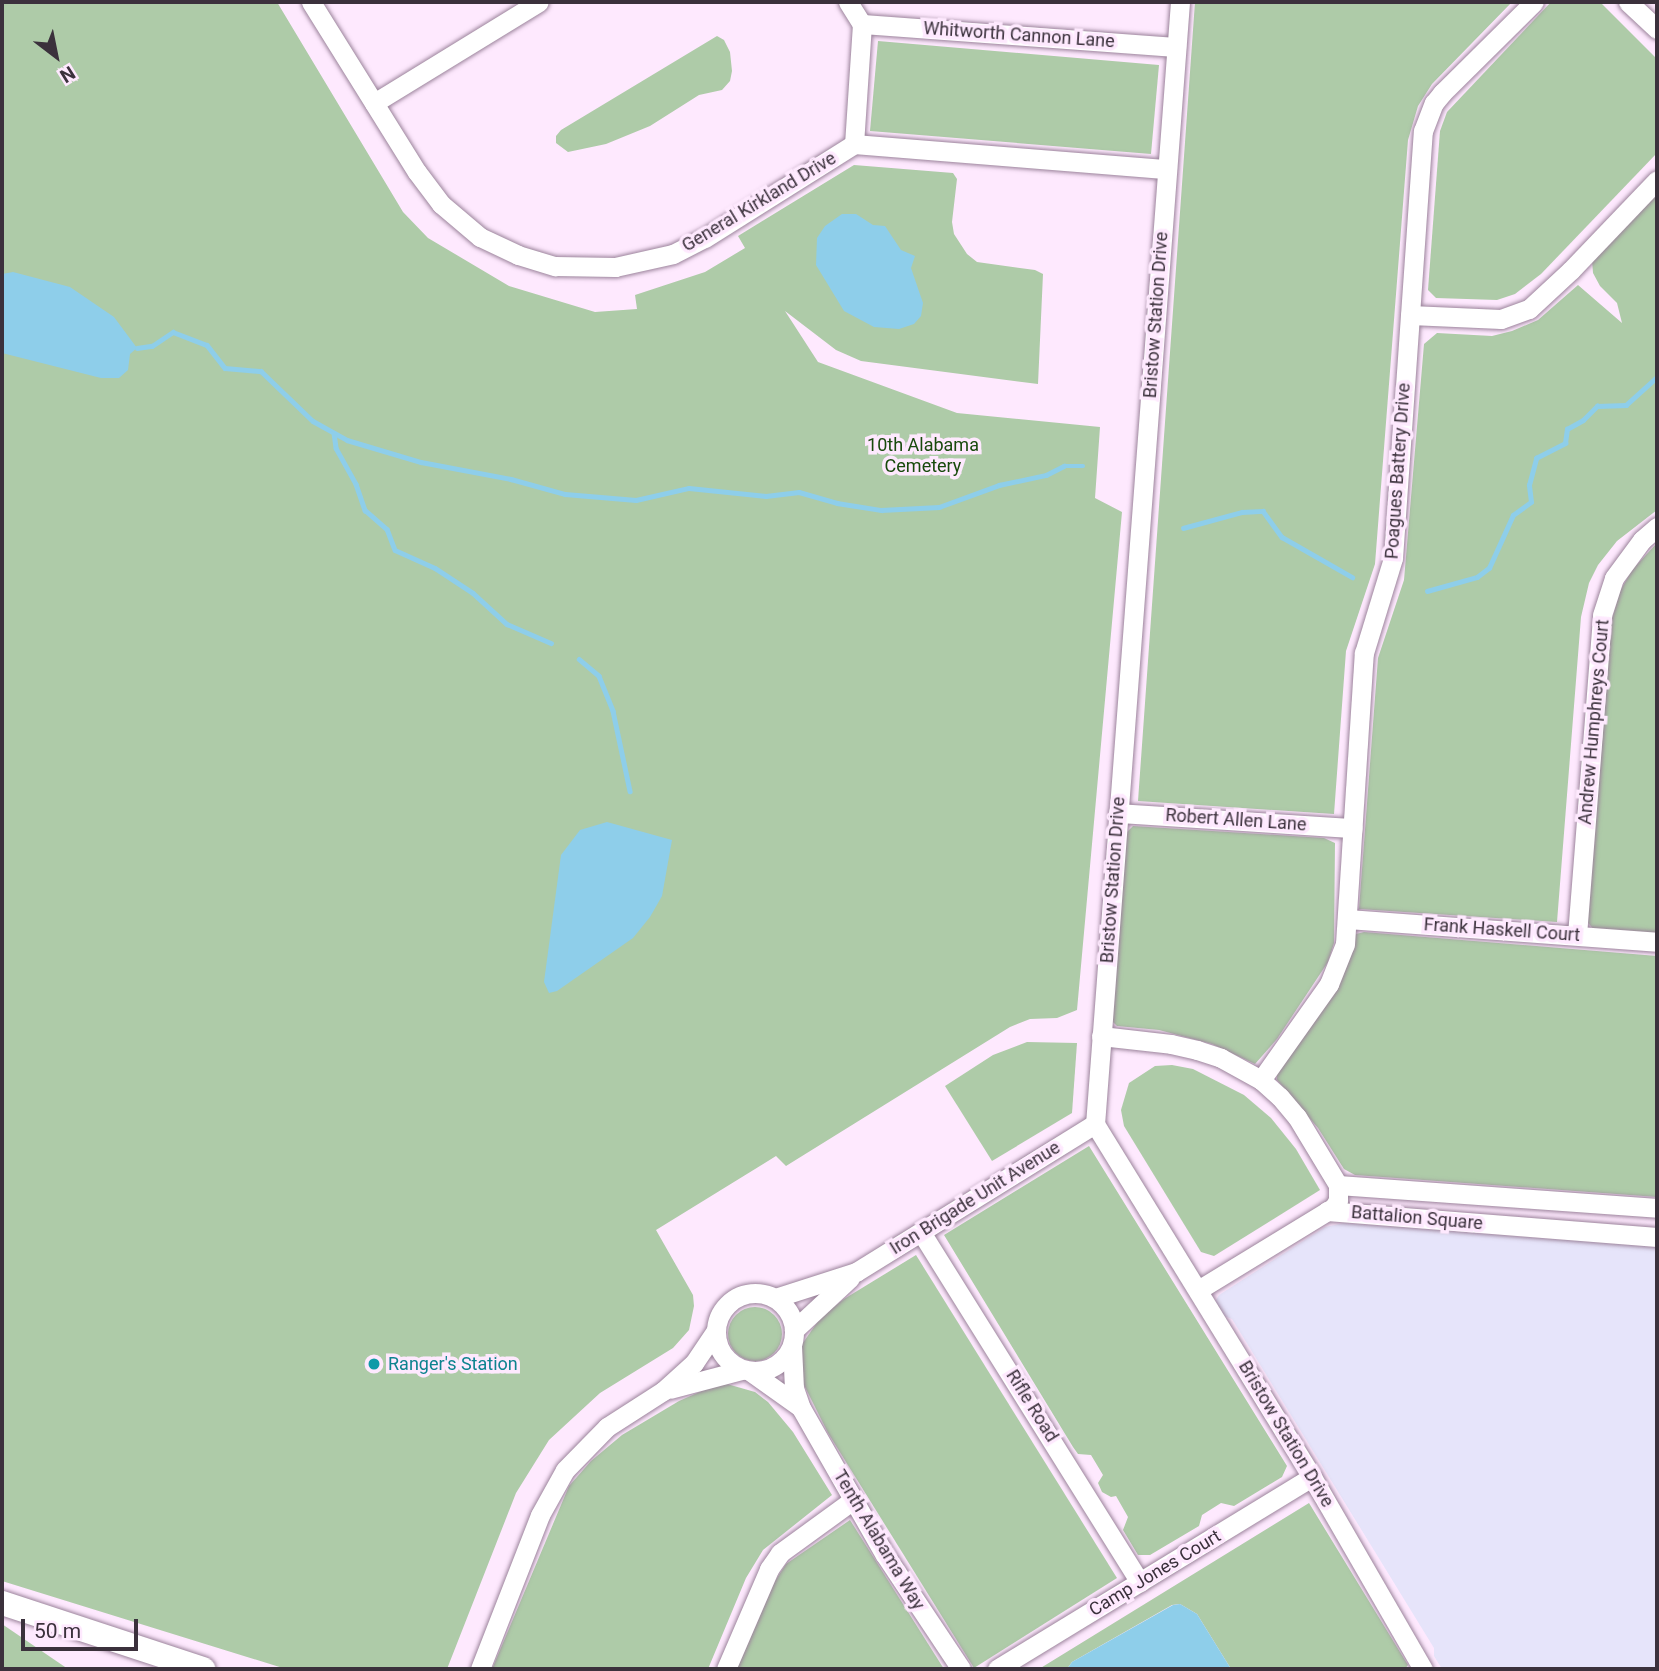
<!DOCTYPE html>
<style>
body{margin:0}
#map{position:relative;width:1659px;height:1671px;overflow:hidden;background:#fee9fe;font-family:Roboto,sans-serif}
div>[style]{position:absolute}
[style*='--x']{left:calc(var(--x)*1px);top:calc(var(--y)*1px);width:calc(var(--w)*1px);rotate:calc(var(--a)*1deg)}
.commercial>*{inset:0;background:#e6e4fa}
.green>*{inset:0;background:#aecba8}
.round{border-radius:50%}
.water>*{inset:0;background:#8eceea}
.stream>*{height:4.5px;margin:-2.25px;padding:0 2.25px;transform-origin:2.25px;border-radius:2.25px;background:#8eceea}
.roads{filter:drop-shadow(0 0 2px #9b839b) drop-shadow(0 0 2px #9b839b)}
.minor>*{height:19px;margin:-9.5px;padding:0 9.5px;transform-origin:9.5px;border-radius:9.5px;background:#fff}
.minor>.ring{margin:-9.5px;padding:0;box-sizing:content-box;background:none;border:19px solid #fff;border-radius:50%}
.major>*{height:24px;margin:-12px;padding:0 12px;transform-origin:12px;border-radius:12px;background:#fff}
.dots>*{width:19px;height:19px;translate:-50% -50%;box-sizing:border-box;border:4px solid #fee9fe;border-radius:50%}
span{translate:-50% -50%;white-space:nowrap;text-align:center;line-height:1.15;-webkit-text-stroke:7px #fee9fe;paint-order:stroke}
.street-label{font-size:18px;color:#3b313c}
.park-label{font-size:18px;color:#184a0c}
.culture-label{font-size:18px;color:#0d838f}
.left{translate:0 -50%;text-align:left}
.frame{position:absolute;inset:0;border:4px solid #3b313c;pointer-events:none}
.north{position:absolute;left:21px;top:21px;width:70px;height:70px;-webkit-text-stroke:5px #fee9fe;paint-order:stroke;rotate:148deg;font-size:19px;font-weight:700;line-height:28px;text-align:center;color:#3b313c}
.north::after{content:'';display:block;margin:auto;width:24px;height:32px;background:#3b313c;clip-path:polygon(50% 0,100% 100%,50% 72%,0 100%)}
.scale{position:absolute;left:21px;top:1619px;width:117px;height:32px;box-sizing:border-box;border:4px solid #3b313c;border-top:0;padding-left:9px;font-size:21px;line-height:24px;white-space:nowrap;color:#3b313c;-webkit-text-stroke:5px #fee9fe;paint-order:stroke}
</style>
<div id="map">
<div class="commercial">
<div style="clip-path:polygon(1344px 1223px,1657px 1247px,1657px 1669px,1442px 1669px,1434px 1656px,1434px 1648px,1232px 1319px,1221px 1315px,1215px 1302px,1219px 1295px,1325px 1227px)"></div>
</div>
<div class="green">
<div style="clip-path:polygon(2px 2px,277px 2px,403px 212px,428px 238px,509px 286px,595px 312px,637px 309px,635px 295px,705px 272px,745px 248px,738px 236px,854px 165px,953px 173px,957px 179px,952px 222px,954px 234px,967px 254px,977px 262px,1035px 270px,1043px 274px,1038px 384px,861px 361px,836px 350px,785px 311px,818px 362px,957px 413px,1100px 427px,1095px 498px,1122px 512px,1077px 1010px,1057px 1018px,1030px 1019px,1010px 1027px,786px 1166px,776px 1156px,656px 1230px,693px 1295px,694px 1306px,689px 1330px,673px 1348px,600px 1393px,549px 1440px,516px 1493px,447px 1669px,286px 1669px,2px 1581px)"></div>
<div style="clip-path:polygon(1195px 2px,1512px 2px,1432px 84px,1418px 106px,1408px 140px,1375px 564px,1346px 651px,1334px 814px,1138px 801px)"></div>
<div style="clip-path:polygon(1551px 2px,1600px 2px,1657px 59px,1657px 153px,1541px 274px,1515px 294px,1497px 300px,1436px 298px,1428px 290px,1440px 131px,1447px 112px)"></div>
<div style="clip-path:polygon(717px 36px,724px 40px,730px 52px,732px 71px,730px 81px,722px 90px,699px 95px,650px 126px,606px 144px,568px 152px,556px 143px,556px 136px,561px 130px)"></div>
<div style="clip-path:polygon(878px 41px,1159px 65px,1151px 154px,870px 131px)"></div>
<div style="clip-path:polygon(1657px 194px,1657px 510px,1617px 541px,1598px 565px,1589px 583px,1581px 617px,1557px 922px,1359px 909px,1378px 658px,1404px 580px,1424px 344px,1437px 333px,1492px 336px,1512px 331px,1538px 320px,1578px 285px,1622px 323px,1617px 303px,1600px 286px,1593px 273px,1592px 260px)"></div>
<div style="clip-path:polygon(1657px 543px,1657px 933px,1594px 930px,1585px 919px,1607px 637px,1620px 591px,1632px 570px)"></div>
<div style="clip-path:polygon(1133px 826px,1324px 838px,1335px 843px,1334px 943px,1328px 962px,1277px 1039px,1255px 1064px,1212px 1044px,1159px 1030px,1117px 1026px,1112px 1021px,1126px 833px)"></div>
<div style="clip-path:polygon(1364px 932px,1657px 956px,1657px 1197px,1355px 1175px,1344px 1169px,1318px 1128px,1277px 1080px,1277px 1073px,1351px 941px,1356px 934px)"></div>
<div style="clip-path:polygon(1027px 1042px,1077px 1043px,1072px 1113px,992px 1161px,945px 1086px,993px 1055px)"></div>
<div style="clip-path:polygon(1172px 1065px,1193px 1069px,1244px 1095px,1271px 1118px,1296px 1149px,1320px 1190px,1214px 1256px,1201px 1252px,1124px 1126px,1121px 1110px,1129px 1083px,1155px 1066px)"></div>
<div style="clip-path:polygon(1089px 1146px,1287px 1466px,1282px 1477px,1234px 1506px,1221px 1503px,1202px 1515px,1199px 1526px,1150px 1555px,1138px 1555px,1123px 1530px,1128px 1517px,1116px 1496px,1111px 1497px,1102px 1492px,1098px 1483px,1103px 1475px,1091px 1455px,1078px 1454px,1073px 1447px,944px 1235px)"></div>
<div style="clip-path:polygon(916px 1255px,1117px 1578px,974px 1668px,828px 1433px,802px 1381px,800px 1347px,821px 1317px,844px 1299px)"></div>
<div class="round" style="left:728px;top:1307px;width:54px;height:54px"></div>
<div style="clip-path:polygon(727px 1384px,755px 1392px,768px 1402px,793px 1432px,832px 1495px,763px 1550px,746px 1578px,708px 1669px,492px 1669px,569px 1486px,591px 1461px,622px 1435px,679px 1401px,713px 1386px)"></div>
<div style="clip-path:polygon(1309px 1503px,1408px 1665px,1405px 1669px,1231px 1669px,1197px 1614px,1180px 1604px,1172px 1605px,1072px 1662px,1067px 1669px,1039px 1669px)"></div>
<div style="clip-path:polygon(850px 1520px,944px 1669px,737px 1669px,775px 1581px,786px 1564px)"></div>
<div style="clip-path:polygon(2px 1624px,68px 1669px,2px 1669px)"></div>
</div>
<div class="water">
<div style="clip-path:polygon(842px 214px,856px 214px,873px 225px,885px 226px,901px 250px,915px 256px,911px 268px,923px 303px,921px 316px,914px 324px,899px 329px,874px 327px,844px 311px,816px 265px,817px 238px,825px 226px)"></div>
<div style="clip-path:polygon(13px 272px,70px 287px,114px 317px,137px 348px,130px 354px,128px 370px,119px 378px,101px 378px,2px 353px,2px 274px)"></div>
<div style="clip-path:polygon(607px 822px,672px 840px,662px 896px,650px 917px,633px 938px,557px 991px,549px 993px,544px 982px,561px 855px,580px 830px)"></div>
<div style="clip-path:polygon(1180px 1604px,1197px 1614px,1231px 1669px,1067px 1669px,1072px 1662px,1173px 1605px)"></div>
</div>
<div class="stream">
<div style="--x:137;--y:348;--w:15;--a:-8"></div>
<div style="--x:152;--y:346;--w:25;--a:-34"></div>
<div style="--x:173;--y:332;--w:36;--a:21"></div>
<div style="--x:207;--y:345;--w:29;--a:52"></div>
<div style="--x:225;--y:368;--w:36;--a:5"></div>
<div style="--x:261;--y:371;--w:72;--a:43.9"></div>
<div style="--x:313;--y:421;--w:39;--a:29"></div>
<div style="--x:347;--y:440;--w:77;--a:16.6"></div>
<div style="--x:421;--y:462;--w:92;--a:10.7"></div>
<div style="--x:511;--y:479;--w:56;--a:15.5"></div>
<div style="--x:565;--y:494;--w:71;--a:4.8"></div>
<div style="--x:636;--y:500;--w:54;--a:-12.8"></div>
<div style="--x:689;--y:488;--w:77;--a:5.9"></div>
<div style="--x:766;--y:496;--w:33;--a:-7"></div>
<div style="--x:799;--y:492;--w:40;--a:16"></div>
<div style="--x:837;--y:503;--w:45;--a:9"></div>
<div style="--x:881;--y:510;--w:58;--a:-3"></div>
<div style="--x:939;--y:507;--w:64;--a:-20.1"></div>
<div style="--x:999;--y:485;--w:48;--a:-12"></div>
<div style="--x:1046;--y:475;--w:20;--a:-27"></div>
<div style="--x:1064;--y:466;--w:19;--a:0"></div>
<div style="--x:334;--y:433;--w:15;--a:82"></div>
<div style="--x:336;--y:448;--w:41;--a:60.9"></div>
<div style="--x:356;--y:484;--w:28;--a:71"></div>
<div style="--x:365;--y:510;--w:29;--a:41"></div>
<div style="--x:387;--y:529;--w:22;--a:69"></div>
<div style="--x:395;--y:550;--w:44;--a:24.2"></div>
<div style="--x:435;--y:568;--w:45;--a:33.3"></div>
<div style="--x:473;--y:593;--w:46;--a:42.4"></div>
<div style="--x:507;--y:624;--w:48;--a:23.4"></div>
<div style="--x:1183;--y:528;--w:61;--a:-15.2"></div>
<div style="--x:1242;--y:512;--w:21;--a:-3"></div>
<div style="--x:1263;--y:511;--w:32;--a:54"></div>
<div style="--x:1282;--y:537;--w:81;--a:29.7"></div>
<div style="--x:1427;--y:591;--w:52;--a:-15.6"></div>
<div style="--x:1477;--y:577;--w:15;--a:-37"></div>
<div style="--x:1489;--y:568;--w:58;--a:-65.6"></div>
<div style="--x:1513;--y:515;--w:22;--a:-36"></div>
<div style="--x:1531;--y:502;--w:17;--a:-97"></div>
<div style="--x:1529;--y:485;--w:28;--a:-75"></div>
<div style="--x:1536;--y:458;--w:33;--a:-27"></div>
<div style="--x:1565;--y:443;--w:14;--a:-82"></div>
<div style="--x:1567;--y:429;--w:18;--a:-29"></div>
<div style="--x:1583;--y:420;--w:20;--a:-45"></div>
<div style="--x:1597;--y:406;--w:29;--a:-2"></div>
<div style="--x:1626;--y:405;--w:42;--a:-42.1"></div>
<div style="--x:579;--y:659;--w:26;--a:40"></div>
<div style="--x:599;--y:676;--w:38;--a:68"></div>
<div style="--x:613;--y:711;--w:82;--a:78"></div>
</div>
<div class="roads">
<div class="minor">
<div style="--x:311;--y:2;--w:200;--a:58.1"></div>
<div style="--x:417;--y:172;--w:40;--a:53"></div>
<div style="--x:441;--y:204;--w:51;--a:40.2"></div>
<div style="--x:480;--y:237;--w:42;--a:25.3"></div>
<div style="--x:518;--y:255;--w:39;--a:17"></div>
<div style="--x:555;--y:266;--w:60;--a:1"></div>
<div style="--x:615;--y:267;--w:59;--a:-12.6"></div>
<div style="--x:673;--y:254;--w:36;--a:-27"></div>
<div style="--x:705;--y:238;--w:176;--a:-32.2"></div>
<div style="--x:854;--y:144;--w:314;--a:4.6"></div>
<div style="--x:848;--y:2;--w:26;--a:58"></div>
<div style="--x:862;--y:24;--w:120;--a:93.8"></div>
<div style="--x:1180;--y:2;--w:1125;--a:94.33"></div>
<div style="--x:1095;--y:1124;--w:414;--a:58.4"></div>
<div style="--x:1312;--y:1477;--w:222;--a:60"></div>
<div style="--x:1628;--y:2;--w:40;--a:43"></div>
<div style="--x:862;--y:24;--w:315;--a:4.2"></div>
<div style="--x:374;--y:103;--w:193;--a:-31.5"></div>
<div style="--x:1410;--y:315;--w:91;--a:2.5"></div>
<div style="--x:1501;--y:319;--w:30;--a:-20"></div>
<div style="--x:1529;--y:309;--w:57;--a:-42.9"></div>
<div style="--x:1571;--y:270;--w:124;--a:-46.3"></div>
<div style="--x:1118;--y:813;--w:235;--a:3.7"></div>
<div style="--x:1347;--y:919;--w:311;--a:4.2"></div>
<div style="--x:1577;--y:935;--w:321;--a:-85.5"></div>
<div style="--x:1602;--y:615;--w:39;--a:-72"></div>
<div style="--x:1614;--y:578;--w:47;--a:-53.6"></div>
<div style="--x:1642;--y:540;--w:20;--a:-41"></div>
<div style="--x:1101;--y:1036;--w:70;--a:6.5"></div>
<div style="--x:1171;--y:1044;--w:27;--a:13"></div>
<div style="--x:1197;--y:1050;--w:25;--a:18"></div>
<div style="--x:1221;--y:1058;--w:46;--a:28.8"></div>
<div style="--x:1261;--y:1080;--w:25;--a:42"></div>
<div style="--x:1280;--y:1097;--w:26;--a:50"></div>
<div style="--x:1297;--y:1117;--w:79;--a:58.9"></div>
<div style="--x:1338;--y:1185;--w:15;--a:90"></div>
<div style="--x:1338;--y:1200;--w:8;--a:120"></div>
<div style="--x:1334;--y:1207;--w:159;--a:148.6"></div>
<div style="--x:1261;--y:1080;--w:118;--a:-54.7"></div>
<div style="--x:1329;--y:984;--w:43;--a:-68.2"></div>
<div style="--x:1345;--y:944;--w:292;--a:-86.3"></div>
<div style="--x:1364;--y:653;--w:99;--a:-73"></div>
<div style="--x:1393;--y:558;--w:428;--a:-86"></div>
<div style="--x:1423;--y:131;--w:30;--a:-69"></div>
<div style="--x:1434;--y:103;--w:13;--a:-51"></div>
<div style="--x:1442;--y:93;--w:129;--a:-44.7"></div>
<div style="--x:1338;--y:1185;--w:320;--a:4.1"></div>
<div style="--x:1327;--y:1211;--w:331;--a:4.5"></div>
<div style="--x:921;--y:1232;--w:413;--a:58"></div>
<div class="ring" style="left:716px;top:1293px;width:59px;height:59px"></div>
<div style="--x:775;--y:1298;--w:85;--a:-17.8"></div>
<div style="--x:856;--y:1272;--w:281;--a:-31.8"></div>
<div style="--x:794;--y:1330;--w:76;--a:-42.9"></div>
<div style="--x:792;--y:1346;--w:42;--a:87.3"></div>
<div style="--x:794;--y:1388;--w:21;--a:71"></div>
<div style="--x:801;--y:1408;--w:169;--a:60.3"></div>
<div style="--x:885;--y:1555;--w:137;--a:56.3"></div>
<div style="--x:751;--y:1372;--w:60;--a:35.5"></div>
<div style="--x:670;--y:1389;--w:74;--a:-14.8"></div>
<div style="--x:480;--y:1669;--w:165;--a:-68.7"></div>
<div style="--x:540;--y:1515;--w:51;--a:-60.9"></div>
<div style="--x:565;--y:1470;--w:60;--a:-45.7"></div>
<div style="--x:607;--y:1427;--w:67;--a:-32.7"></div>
<div style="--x:663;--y:1391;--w:42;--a:-42.1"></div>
<div style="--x:694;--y:1363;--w:37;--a:-56"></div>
<div style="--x:726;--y:1669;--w:109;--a:-66.7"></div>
<div style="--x:769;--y:1569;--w:19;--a:-55"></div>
<div style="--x:780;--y:1553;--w:90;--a:-36"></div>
<div style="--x:997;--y:1669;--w:369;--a:-31.4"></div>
</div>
<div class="major">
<div style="--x:2;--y:1603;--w:212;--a:18.2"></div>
</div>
</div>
<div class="dots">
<div style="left:374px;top:1364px;background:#0f9aa8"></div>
</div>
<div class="street-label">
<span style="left:1019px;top:35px;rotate:4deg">Whitworth Cannon Lane</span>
<span style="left:759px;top:202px;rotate:-31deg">General Kirkland Drive</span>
<span style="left:1156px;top:315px;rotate:-86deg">Bristow Station Drive</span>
<span style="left:1398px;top:471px;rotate:-86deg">Poagues Battery Drive</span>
<span style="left:1594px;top:722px;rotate:-85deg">Andrew Humphreys Court</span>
<span style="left:1236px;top:820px;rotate:4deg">Robert Allen Lane</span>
<span style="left:1113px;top:880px;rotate:-86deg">Bristow Station Drive</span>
<span style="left:1502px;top:930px;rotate:4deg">Frank Haskell Court</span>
<span style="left:975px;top:1198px;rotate:-32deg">Iron Brigade Unit Avenue</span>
<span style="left:1417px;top:1218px;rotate:5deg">Battalion Square</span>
<span style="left:1032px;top:1406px;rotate:58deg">Rifle Road</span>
<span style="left:1286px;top:1434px;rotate:59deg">Bristow Station Drive</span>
<span style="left:879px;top:1540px;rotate:59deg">Tenth Alabama Way</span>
<span style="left:1155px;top:1573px;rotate:-31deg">Camp Jones Court</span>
</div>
<div class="park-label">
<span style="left:923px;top:456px">10th Alabama<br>Cemetery</span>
</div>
<div class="culture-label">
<span class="left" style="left:388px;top:1364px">Ranger's Station</span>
</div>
<div class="frame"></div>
<div class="north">N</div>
<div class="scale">50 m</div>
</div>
